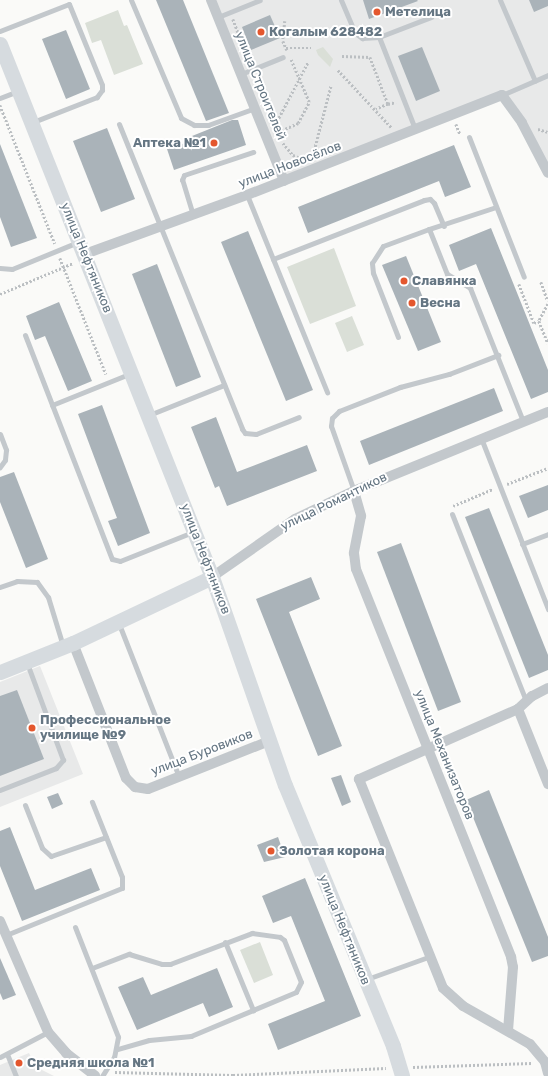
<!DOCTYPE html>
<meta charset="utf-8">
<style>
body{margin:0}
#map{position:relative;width:548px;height:1076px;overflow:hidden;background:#fafaf8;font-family:Rubik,sans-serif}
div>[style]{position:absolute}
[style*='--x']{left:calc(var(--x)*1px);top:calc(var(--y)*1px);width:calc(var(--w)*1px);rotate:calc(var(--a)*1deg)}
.built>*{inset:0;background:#e8e9e9}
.green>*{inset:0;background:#dadfd7}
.building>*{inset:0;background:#aab3b9}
.path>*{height:2.5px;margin-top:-1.25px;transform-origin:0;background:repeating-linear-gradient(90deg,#bbbfc2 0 2px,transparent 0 4px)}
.lane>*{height:5px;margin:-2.5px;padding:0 2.5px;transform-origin:2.5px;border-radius:2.5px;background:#c3c8cc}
.street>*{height:10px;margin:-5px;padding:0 5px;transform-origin:5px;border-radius:5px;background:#c3c8cc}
.secondary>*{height:15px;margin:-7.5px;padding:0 7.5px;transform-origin:7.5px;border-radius:7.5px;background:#d6dbdf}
.dots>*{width:11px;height:11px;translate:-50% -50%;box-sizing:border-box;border:2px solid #fff;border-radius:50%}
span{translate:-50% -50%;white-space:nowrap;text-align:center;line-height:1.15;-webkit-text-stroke:4px #fff;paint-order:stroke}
.poi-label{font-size:13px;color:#657683;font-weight:700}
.left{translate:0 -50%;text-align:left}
.right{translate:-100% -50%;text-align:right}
.street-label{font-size:13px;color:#657683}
</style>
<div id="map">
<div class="built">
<div style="clip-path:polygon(211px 0,548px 0,548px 173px,502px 95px,284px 181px)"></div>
<div style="clip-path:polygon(40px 666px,83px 774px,0 807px,0 682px)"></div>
<div style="clip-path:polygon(29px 1053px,36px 1067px,54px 1076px,0 1076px,0 1065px)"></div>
</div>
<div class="green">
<div style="clip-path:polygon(118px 10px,124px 26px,127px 25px,143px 64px,114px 75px,101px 40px,92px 43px,85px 23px)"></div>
<div style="clip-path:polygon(323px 47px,333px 59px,330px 67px,318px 55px,316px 50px)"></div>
<div style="clip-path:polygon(334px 248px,356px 306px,310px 324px,287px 267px)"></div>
<div style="clip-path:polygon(352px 316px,364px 345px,347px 352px,335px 323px)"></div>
<div style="clip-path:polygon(260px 942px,273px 975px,254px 983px,240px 950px)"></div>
</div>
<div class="building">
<div style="clip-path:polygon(156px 0,183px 0,229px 113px,206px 121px)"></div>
<div style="clip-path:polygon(363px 0,417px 0,418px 1px,369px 19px)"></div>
<div style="clip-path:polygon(529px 0,548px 0,548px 6px,534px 12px)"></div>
<div style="clip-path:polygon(270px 15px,280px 38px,251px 50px,242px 27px)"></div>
<div style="clip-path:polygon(66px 30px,90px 89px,66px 99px,42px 39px)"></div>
<div style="clip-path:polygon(422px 47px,440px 91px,416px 101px,398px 56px)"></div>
<div style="clip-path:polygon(232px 120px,238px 120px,246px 145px,174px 170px,167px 149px,188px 142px,187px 138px)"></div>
<div style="clip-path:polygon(107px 128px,135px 199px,101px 212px,73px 141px)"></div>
<div style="clip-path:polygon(0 144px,37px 238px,11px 247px,0 217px)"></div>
<div style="clip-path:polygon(454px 145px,471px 187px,445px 197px,439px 181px,308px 233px,298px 207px)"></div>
<div style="clip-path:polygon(491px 228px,548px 370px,548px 392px,531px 399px,476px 264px,459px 271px,449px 245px)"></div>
<div style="clip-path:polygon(248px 231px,313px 390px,286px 401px,221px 242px)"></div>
<div style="clip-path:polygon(406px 256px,441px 342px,418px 351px,382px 265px)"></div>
<div style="clip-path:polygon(157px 264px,201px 377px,176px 387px,132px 274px)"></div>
<div style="clip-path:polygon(59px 302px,92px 381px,68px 391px,45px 336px,35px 340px,26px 316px)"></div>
<div style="clip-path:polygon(494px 388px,503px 411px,369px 465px,360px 441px)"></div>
<div style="clip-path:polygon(102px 405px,150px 533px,118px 546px,108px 521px,117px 518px,78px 414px)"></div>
<div style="clip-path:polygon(216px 417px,237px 472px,307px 445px,317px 471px,227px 506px,219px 486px,215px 488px,191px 427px)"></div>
<div style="clip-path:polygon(14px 472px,48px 559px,26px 568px,0 502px,0 477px)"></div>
<div style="clip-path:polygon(548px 485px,548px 510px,528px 518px,519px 496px)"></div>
<div style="clip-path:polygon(489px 508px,548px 655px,548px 670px,529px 678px,465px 517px)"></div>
<div style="clip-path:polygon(401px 543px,461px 702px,438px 711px,377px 552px)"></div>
<div style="clip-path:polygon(311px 577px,320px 599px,289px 612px,342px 746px,318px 756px,256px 599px)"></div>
<div style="clip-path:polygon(17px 690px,44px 759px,0 776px,0 696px)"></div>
<div style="clip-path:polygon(341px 775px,351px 802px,342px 806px,331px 778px)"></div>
<div style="clip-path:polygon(489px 790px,548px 937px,548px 956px,532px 962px,466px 800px)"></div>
<div style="clip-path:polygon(58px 793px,63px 804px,52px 809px,47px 797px)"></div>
<div style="clip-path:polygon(10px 827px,35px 890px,91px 868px,100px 890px,22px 921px,0 866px,0 831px)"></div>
<div style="clip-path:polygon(278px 837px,285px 857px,264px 862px,257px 845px)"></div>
<div style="clip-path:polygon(305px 878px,361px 1016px,278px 1050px,268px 1024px,325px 1001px,291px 916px,273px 923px,262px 896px)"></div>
<div style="clip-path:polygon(0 958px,16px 995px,3px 1000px,0 993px)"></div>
<div style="clip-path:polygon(217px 968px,233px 1007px,209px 1017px,203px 1003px,137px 1030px,118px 987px,143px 977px,151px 995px)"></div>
</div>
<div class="path">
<div style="--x:233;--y:19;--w:47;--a:68.9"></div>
<div style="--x:285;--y:21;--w:20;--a:96"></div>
<div style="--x:283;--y:41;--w:10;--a:66"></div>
<div style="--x:286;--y:48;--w:25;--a:0"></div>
<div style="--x:342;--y:56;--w:28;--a:2"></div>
<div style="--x:370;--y:57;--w:50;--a:69"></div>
<div style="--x:388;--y:104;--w:13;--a:157"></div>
<div style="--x:338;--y:70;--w:79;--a:47"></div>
<div style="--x:388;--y:104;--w:8;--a:-14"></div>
<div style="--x:0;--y:105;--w:149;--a:68.4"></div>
<div style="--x:456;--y:124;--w:11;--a:68"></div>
<div style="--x:275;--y:125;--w:71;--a:-62.4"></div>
<div style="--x:538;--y:129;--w:10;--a:17"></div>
<div style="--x:278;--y:132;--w:22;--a:-24"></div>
<div style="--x:298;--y:123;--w:24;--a:-62"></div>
<div style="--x:309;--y:102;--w:46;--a:-113.2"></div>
<div style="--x:283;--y:143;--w:16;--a:50"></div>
<div style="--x:293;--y:155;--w:13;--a:23"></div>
<div style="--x:312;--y:158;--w:75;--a:-75.4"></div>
<div style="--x:60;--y:258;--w:125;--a:68.4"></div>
<div style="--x:541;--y:282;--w:20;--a:70"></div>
<div style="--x:519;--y:284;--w:42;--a:69"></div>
<div style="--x:534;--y:323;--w:5;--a:-22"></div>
<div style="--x:0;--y:294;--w:79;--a:-23"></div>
<div style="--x:548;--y:304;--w:19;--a:118"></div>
<div style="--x:539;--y:321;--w:24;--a:68"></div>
<div style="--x:507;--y:484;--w:44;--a:-21.3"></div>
<div style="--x:453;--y:506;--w:43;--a:-23"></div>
<div style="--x:413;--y:1067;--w:119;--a:-1.9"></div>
<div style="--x:115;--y:1072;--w:118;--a:1.5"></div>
<div style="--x:233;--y:1075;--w:153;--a:-2.6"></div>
</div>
<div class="lane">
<div style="--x:131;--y:0;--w:128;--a:67"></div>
<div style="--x:181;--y:118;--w:15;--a:28"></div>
<div style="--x:194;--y:125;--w:14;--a:0"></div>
<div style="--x:208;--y:125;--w:50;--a:-19.9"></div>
<div style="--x:341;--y:0;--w:36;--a:67"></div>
<div style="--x:355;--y:33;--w:9;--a:36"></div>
<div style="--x:362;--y:38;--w:17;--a:-3"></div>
<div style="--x:379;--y:37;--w:99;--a:68.6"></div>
<div style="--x:500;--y:0;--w:88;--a:66.6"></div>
<div style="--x:218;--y:17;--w:45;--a:-22"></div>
<div style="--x:0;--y:31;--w:74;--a:-21.4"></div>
<div style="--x:69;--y:4;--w:87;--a:67.8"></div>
<div style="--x:102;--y:85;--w:5;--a:90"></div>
<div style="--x:102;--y:90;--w:9;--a:126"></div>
<div style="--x:97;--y:97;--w:69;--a:158.7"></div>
<div style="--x:379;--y:37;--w:56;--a:-21"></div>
<div style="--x:241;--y:74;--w:45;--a:-22"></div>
<div style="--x:502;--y:95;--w:50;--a:-23.5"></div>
<div style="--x:0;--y:98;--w:19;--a:-21"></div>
<div style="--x:119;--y:124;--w:329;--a:68"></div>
<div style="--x:242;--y:429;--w:5;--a:53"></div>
<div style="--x:245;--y:433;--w:11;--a:5"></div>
<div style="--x:256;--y:434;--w:46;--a:-21.6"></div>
<div style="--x:469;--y:137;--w:150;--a:68.6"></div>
<div style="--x:247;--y:195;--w:69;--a:67.9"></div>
<div style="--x:273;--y:259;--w:162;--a:-21.3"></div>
<div style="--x:424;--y:200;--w:6;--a:-9"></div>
<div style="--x:430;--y:199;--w:6;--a:45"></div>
<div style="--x:434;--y:203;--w:25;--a:67"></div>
<div style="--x:496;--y:207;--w:71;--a:161.8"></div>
<div style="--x:429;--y:229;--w:48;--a:68.2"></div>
<div style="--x:447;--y:274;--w:27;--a:31"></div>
<div style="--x:470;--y:288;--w:143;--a:68.3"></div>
<div style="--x:193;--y:215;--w:37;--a:-107"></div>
<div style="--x:182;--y:180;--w:5;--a:-68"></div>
<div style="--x:184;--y:175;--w:73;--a:-18.4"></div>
<div style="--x:273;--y:259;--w:144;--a:67.9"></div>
<div style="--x:0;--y:268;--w:12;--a:5"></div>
<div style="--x:12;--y:269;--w:71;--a:-22.2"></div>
<div style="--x:25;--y:335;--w:240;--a:68.8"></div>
<div style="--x:112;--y:559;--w:8;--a:14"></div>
<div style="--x:120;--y:561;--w:79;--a:-21.7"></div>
<div style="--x:398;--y:337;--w:69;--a:-111.3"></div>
<div style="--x:373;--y:273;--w:10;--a:-96"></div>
<div style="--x:372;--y:263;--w:20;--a:-57"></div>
<div style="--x:383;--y:246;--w:49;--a:-20.3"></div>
<div style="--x:52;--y:405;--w:83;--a:-21.9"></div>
<div style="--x:149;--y:415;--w:81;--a:-21.8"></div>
<div style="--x:0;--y:434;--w:17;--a:69"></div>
<div style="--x:6;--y:450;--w:10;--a:96"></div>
<div style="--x:5;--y:460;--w:9;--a:126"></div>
<div style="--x:481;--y:438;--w:184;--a:68.6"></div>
<div style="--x:354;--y:491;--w:69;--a:-109.5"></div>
<div style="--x:331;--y:426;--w:8;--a:-83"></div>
<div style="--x:332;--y:418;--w:10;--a:-45"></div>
<div style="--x:339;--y:411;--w:66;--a:-21.5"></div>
<div style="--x:400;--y:387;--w:51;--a:-14.9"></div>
<div style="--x:449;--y:374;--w:53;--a:-21.2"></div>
<div style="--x:452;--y:514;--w:201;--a:68.4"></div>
<div style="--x:522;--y:544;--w:28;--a:-21"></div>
<div style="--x:0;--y:587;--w:18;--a:-19"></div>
<div style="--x:17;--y:581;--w:20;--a:3"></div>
<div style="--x:37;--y:582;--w:19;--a:54"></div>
<div style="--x:48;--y:597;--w:51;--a:73"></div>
<div style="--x:119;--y:624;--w:164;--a:68.6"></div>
<div style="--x:0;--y:790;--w:60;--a:-21.4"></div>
<div style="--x:56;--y:768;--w:11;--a:-49"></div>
<div style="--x:63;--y:760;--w:103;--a:-110.4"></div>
<div style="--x:25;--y:805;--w:46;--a:68.4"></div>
<div style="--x:42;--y:848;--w:12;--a:42"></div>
<div style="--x:51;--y:856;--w:58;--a:-19.1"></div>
<div style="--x:75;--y:927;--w:118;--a:68.6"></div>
<div style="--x:118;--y:1037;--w:20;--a:101"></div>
<div style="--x:114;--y:1057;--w:22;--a:122"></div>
<div style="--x:6;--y:935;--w:125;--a:-22.1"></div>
<div style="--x:122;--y:888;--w:11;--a:-90"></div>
<div style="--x:122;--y:877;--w:81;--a:-111.8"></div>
<div style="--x:225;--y:942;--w:74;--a:67.6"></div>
<div style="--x:92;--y:968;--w:40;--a:-21"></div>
<div style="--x:129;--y:954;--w:34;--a:17"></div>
<div style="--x:162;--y:964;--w:8;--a:0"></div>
<div style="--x:170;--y:964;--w:88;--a:-20.7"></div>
<div style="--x:252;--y:933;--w:28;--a:8"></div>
<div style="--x:280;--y:937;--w:5;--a:37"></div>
<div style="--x:284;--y:940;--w:45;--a:68"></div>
<div style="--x:301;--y:982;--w:11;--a:117"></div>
<div style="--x:296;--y:992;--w:114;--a:157.3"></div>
<div style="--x:191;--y:1036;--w:42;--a:174.6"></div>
<div style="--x:149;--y:1040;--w:33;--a:164"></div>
<div style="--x:367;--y:979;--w:65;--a:-19.8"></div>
<div style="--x:7;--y:1054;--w:24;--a:68"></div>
<div style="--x:0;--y:1057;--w:54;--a:-27.5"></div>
</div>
<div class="street">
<div style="--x:211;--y:0;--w:195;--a:68"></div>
<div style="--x:85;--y:254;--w:172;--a:-20"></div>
<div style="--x:247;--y:195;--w:274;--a:-21.4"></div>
<div style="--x:502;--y:95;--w:34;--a:54"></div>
<div style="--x:522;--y:123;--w:56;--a:62.5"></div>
<div style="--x:354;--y:491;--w:26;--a:74"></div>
<div style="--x:361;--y:516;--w:38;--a:101"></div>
<div style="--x:354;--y:553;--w:16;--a:83"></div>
<div style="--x:356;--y:569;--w:418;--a:68.2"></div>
<div style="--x:511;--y:957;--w:10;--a:79"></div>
<div style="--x:513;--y:967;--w:64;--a:94.5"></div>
<div style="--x:212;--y:577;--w:101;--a:-34.9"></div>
<div style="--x:295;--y:519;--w:65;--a:-25.4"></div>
<div style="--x:354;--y:491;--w:209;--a:-22.2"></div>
<div style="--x:73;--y:643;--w:145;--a:68.6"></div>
<div style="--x:126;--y:778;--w:13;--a:45"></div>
<div style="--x:135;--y:787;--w:13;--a:9"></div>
<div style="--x:148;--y:789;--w:130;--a:-21.6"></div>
<div style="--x:548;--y:688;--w:18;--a:153"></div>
<div style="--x:532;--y:696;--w:19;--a:137"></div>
<div style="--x:518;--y:709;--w:174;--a:156.2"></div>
<div style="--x:359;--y:779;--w:225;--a:68.1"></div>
<div style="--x:443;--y:988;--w:27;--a:42"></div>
<div style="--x:463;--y:1006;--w:77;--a:29.6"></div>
<div style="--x:530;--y:1044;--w:23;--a:50"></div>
<div style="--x:545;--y:1062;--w:11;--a:75"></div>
<div style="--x:518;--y:709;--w:81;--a:68.2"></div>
<div style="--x:0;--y:921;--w:121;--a:66.6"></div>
<div style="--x:48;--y:1032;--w:28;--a:49"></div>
<div style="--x:66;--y:1053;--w:37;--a:38"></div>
</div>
<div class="secondary">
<div style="--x:0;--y:44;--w:574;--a:68.31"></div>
<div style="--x:212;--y:577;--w:220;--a:70.7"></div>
<div style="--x:285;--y:785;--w:282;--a:67.5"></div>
<div style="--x:393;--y:1046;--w:31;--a:73"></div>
<div style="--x:0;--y:672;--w:79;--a:-21.7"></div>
<div style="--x:73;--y:643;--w:154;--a:-25.4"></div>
</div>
<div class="dots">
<div style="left:377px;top:12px;background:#e4572e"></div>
<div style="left:261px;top:32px;background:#e4572e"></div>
<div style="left:214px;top:143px;background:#e4572e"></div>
<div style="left:404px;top:281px;background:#e4572e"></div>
<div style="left:412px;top:303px;background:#e4572e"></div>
<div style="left:32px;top:728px;background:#e4572e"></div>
<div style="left:271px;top:851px;background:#e4572e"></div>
<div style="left:19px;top:1063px;background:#e4572e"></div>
</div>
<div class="poi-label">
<span class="left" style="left:385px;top:12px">Метелица</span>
<span class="left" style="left:269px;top:32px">Когалым 628482</span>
<span class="right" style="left:206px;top:143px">Аптека №1</span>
<span class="left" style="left:412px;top:281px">Славянка</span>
<span class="left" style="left:420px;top:303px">Весна</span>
<span class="left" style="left:40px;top:728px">Профессиональное<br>училище №9</span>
<span class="left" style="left:279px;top:851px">Золотая корона</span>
<span class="left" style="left:27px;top:1063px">Средняя школа №1</span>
</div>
<div class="street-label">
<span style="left:260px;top:86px;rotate:68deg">улица Строителей</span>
<span style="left:290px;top:165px;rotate:-21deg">улица Новосёлов</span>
<span style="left:86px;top:258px;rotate:68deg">улица Нефтяников</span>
<span style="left:334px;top:502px;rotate:-26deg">улица Романтиков</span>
<span style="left:205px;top:559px;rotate:69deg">улица Нефтяников</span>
<span style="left:202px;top:753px;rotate:-21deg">улица Буровиков</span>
<span style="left:444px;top:755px;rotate:68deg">улица Механизаторов</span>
<span style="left:344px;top:930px;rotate:68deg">улица Нефтяников</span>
</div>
</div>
